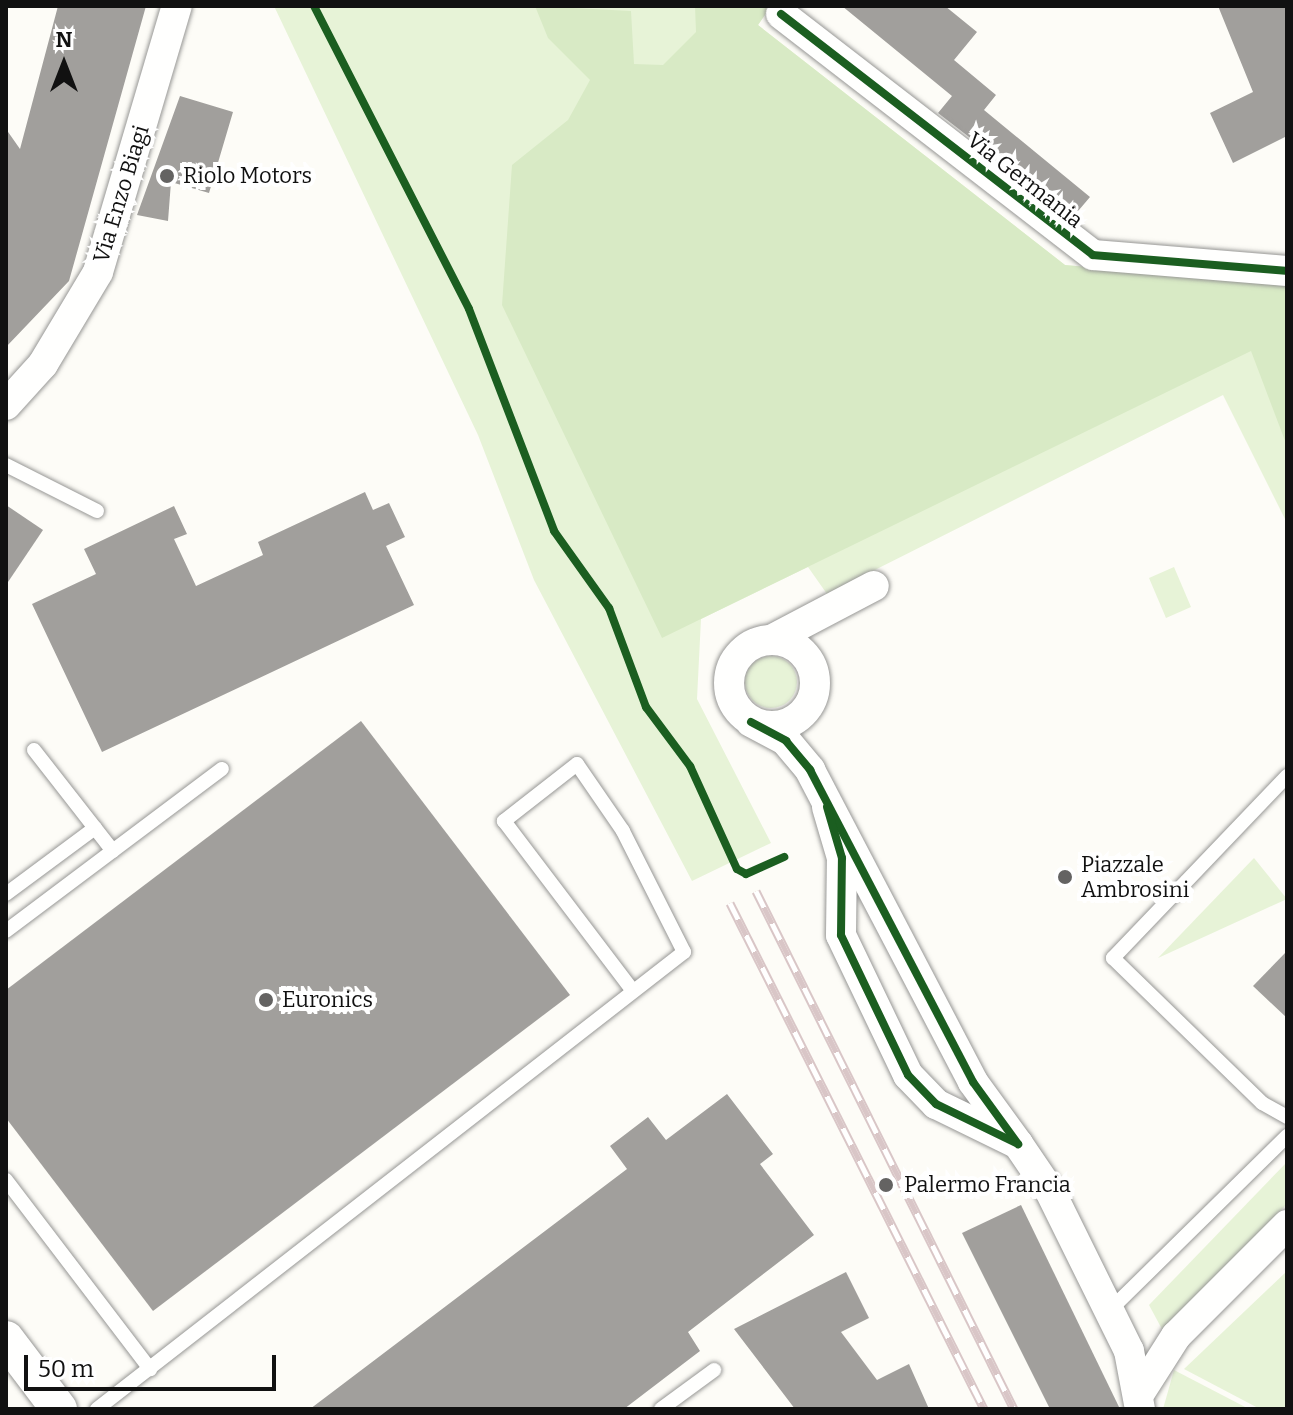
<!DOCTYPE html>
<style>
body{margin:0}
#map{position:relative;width:1293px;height:1415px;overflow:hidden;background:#fdfcf7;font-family:Bitter,serif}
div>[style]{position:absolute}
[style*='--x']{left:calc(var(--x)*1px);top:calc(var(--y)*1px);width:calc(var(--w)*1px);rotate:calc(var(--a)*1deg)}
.green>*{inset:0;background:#e7f3d7}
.round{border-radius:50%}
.forest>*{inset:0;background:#d8eac5}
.building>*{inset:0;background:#a19f9c}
.roads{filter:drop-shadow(0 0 2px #979795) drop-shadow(0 0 2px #979795)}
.service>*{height:14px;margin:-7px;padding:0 7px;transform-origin:7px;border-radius:7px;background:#fffffe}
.minor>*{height:30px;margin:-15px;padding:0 15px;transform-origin:15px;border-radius:15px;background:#fffffe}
.minor>.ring{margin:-15px;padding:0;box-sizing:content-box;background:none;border:30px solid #fffffe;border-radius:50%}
.tertiary>*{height:36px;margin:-18px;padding:0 18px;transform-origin:18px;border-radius:18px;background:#fffffe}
.rail>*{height:9px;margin-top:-4.5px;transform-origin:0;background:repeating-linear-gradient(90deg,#fff 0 18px,#d9c6c7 0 36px);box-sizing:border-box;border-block:2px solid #d9c6c7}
.cycleway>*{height:8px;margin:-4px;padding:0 4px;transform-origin:4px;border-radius:4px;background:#1b5e20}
.dots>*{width:22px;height:22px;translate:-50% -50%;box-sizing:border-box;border:4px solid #fff;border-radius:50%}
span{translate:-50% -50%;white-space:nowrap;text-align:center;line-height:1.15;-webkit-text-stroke:8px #fff;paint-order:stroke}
.poi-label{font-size:22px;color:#111}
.left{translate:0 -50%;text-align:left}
.street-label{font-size:22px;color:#111}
.frame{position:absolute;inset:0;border:8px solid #111;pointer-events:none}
.north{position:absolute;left:24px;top:24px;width:80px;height:80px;-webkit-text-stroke:6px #fff;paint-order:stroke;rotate:0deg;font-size:22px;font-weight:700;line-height:32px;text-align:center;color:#111}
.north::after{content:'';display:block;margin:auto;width:28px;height:36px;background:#111;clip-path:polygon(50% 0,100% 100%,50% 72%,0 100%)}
.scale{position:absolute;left:24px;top:1355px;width:252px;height:36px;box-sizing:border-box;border:4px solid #111;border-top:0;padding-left:10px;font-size:24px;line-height:28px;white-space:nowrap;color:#111;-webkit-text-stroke:6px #fff;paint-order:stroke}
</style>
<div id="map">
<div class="green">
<div style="clip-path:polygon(274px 6px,771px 6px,758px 25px,1065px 265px,1287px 286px,1287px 523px,1223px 395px,827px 594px,808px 567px,701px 619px,697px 699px,771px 843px,692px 881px,534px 580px,478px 435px)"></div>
<div style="clip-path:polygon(1174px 567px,1191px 607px,1166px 618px,1149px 578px)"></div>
<div class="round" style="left:745px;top:656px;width:52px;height:52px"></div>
<div style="clip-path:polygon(1254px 858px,1287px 899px,1158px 958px)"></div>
<div style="clip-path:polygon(1287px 1162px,1287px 1204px,1163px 1331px,1149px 1305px)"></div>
<div style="clip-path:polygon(1287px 1271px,1287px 1409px,1260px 1409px,1184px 1369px)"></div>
<div style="clip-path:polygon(1174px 1370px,1249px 1409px,1163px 1409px)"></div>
</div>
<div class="forest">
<div style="clip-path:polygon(535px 6px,631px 11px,634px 64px,663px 65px,696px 32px,695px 6px,771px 6px,758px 25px,1065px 265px,1287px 286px,1287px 446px,1251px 351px,662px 638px,502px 305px,512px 165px,568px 120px,590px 80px,548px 38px)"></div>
</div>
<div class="building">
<div style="clip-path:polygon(58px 6px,146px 6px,69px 281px,6px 347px,6px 129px,20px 149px)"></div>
<div style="clip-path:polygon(842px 6px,945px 6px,977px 32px,954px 60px,996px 95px,984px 110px,1090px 197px,1073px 217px,938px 113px,952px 96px)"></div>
<div style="clip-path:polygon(1218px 6px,1287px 6px,1287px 136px,1233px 163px,1210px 113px,1253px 92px)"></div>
<div style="clip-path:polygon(180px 96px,233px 112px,209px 193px,171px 182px,168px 221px,137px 215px)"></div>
<div style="clip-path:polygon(365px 492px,373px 510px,389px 503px,405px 537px,386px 546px,414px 605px,102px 752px,32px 604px,96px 574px,84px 549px,174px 506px,187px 534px,174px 539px,196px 586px,263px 555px,258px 542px)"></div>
<div style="clip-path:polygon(6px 505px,43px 530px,6px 585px)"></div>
<div style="clip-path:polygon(361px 721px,570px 995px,153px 1311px,6px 1118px,6px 990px)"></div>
<div style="clip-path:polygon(1287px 951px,1287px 1018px,1253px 986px)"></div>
<div style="clip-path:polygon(727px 1094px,773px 1154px,760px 1164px,814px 1235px,688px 1332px,700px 1351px,624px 1409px,310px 1409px,627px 1169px,610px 1146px,648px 1117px,666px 1140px)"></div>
<div style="clip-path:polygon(1021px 1205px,1120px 1409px,1050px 1409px,962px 1233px)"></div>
<div style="clip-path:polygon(846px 1272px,869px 1318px,841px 1332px,877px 1380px,909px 1364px,929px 1409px,795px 1409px,734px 1329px)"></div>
</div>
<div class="roads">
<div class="service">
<div style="--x:6;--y:465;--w:102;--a:26.8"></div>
<div style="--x:34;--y:750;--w:128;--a:52"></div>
<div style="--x:1287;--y:776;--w:252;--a:133.7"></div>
<div style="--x:1113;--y:958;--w:208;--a:44.2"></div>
<div style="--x:1262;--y:1103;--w:29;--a:29"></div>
<div style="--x:6;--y:894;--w:111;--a:-36.6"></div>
<div style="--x:6;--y:931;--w:270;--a:-36.9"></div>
<div style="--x:6;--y:1180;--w:238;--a:52.7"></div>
<div style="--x:1109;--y:1311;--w:250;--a:-44.5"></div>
<div style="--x:97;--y:1409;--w:744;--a:-37.9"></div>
<div style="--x:684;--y:952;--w:136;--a:-116.8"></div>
<div style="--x:623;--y:831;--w:81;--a:-124.5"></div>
<div style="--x:577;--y:764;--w:93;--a:142"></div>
<div style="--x:504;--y:821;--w:213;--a:52.8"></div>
<div style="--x:661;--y:1409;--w:66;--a:-36.3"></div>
</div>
<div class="minor">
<div style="--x:781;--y:14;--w:394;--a:37.7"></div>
<div style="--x:1093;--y:255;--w:195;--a:4.7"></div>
<div style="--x:6;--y:405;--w:55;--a:-47.9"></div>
<div style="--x:43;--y:364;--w:107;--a:-59.1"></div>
<div style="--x:98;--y:272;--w:277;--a:-73.5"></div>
<div class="ring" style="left:729px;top:640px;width:56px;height:56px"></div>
<div style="--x:771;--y:640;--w:116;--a:-27.7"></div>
<div style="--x:751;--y:722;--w:40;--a:28"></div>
<div style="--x:786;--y:741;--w:38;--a:50"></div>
<div style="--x:810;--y:770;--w:352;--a:62.4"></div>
<div style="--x:973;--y:1082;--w:77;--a:54"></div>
<div style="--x:1018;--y:1144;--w:91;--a:-154"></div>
<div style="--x:936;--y:1104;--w:40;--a:-134"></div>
<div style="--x:908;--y:1075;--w:155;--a:-115.6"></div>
<div style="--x:841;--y:935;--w:77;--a:-89.3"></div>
<div style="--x:842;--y:858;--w:53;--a:-106.4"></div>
<div style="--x:1018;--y:1144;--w:57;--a:55.8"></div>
<div style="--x:1050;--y:1191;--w:178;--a:63.7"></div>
<div style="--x:1129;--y:1351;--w:59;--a:79.3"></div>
<div style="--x:1141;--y:1391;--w:65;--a:-57.5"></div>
<div style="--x:1176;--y:1336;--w:157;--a:-45"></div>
</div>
<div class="tertiary">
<div style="--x:6;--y:1339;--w:88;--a:52.9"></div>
</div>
</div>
<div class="rail">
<div style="--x:756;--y:891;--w:579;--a:63.52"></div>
<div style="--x:730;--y:903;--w:566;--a:63.34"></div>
</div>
<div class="cycleway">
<div style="--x:314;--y:6;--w:340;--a:62.9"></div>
<div style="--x:469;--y:309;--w:238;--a:69"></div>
<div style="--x:554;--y:531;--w:95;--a:54.5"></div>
<div style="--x:609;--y:608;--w:106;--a:69.5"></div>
<div style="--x:646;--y:707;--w:74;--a:53.3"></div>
<div style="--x:690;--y:766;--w:113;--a:65.5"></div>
<div style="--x:737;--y:869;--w:10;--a:29"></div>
<div style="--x:746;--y:874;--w:42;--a:-24.1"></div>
<div style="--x:781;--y:14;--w:394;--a:37.7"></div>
<div style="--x:1093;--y:255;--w:195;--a:4.7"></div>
<div style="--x:751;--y:722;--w:40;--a:28"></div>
<div style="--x:786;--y:741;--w:38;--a:50"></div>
<div style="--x:810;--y:770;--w:352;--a:62.4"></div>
<div style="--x:973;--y:1082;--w:77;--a:54"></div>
<div style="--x:1018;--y:1144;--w:91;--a:-154"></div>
<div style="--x:936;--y:1104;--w:40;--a:-134"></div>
<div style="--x:908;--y:1075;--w:155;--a:-115.6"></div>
<div style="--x:841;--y:935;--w:77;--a:-89.3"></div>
<div style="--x:842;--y:858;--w:53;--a:-106.4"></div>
</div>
<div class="dots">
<div style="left:167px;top:176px;background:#646362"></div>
<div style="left:1065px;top:877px;background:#646362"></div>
<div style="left:266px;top:1000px;background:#646362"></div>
<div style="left:886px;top:1185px;background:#646362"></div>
</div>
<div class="poi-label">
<span class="left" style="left:183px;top:176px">Riolo Motors</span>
<span class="left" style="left:1081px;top:877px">Piazzale<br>Ambrosini</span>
<span class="left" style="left:282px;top:1000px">Euronics</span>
<span class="left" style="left:904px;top:1185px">Palermo Francia</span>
</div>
<div class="street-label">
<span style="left:1025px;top:180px;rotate:38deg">Via Germania</span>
<span style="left:121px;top:194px;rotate:-73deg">Via Enzo Biagi</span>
</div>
<div class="frame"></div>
<div class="north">N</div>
<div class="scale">50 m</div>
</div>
